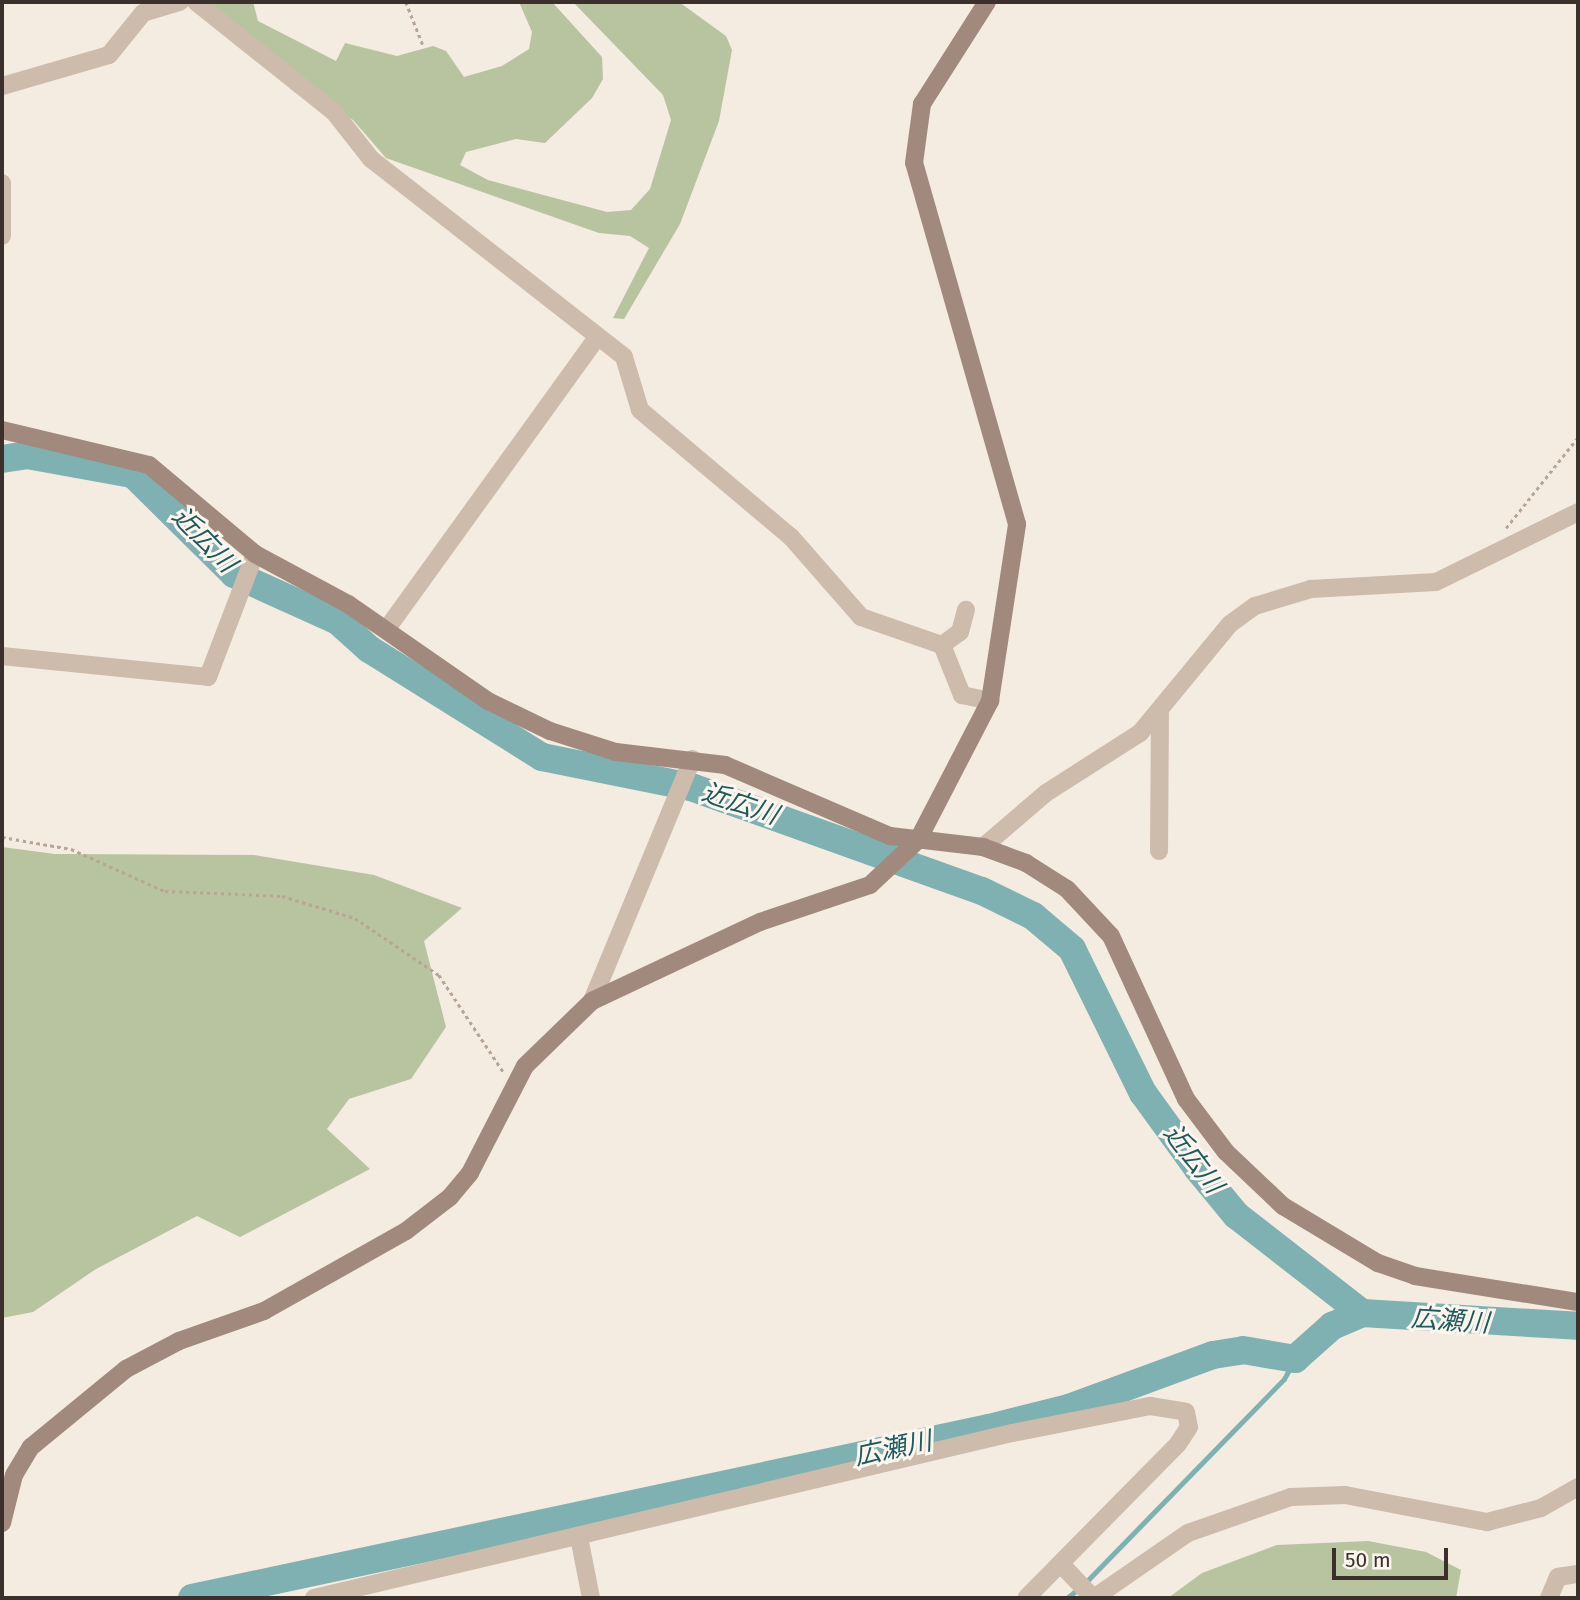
<!DOCTYPE html>
<meta charset="utf-8">
<style>
body{margin:0}
#map{position:relative;width:1580px;height:1600px;overflow:hidden;background:#f4ebe1;font-family:"Fira Sans","Noto Sans JP",sans-serif}
div>[style]{position:absolute}
[style*='--x']{left:calc(var(--x)*1px);top:calc(var(--y)*1px);width:calc(var(--w)*1px);rotate:calc(var(--a)*1deg)}
.green>*{inset:0;background:#b8c4a0}
.stream>*{height:4.5px;margin:-2.25px;padding:0 2.25px;transform-origin:2.25px;border-radius:2.25px;background:#7fb0b2}
.river>*{height:28px;margin:-14px;padding:0 14px;transform-origin:14px;border-radius:14px;background:#7fb0b2}
.path>*{height:2.5px;margin-top:-1.25px;transform-origin:0;background:repeating-linear-gradient(90deg,#b9a596 0 3.5px,transparent 0 7px)}
.street>*{height:18px;margin:-9px;padding:0 9px;transform-origin:9px;border-radius:9px;background:#cdbbac}
.secondary>*{height:18px;margin:-9px;padding:0 9px;transform-origin:9px;border-radius:9px;background:#a18a7d}
span{translate:-50% -50%;white-space:nowrap;text-align:center;line-height:1.15;-webkit-text-stroke:6px #fbf5ee;paint-order:stroke}
.water-label{font-size:26px;color:#1f5a5e;font-style:italic}
.frame{position:absolute;inset:0;border:4px solid #3b302b;pointer-events:none}
.scale{position:absolute;left:1332px;top:1548px;width:116px;height:32px;box-sizing:border-box;border:4px solid #3b302b;border-top:0;padding-left:9px;font-size:21px;line-height:24px;white-space:nowrap;color:#3b302b;-webkit-text-stroke:5px #fbf5ee;paint-order:stroke}
</style>
<div id="map">
<div class="green">
<div style="clip-path:polygon(208px 2px,253px 2px,258px 21px,336px 61px,345px 43px,397px 56px,433px 46px,446px 51px,464px 77px,502px 66px,529px 49px,532px 32px,519px 2px,552px 2px,602px 57px,603px 79px,592px 98px,545px 143px,516px 139px,466px 152px,460px 165px,488px 180px,607px 212px,631px 210px,650px 189px,671px 120px,663px 95px,573px 2px,679px 2px,726px 36px,732px 50px,719px 121px,680px 224px,624px 319px,613px 318px,649px 248px,630px 236px,599px 233px,386px 158px,353px 120px,291px 77px)"></div>
<div style="clip-path:polygon(2px 847px,55px 854px,254px 855px,374px 875px,462px 908px,424px 941px,446px 1027px,411px 1079px,349px 1099px,327px 1129px,370px 1169px,240px 1237px,197px 1216px,96px 1269px,33px 1312px,2px 1318px)"></div>
<div style="clip-path:polygon(1368px 1541px,1426px 1552px,1461px 1570px,1456px 1598px,1168px 1598px,1202px 1573px,1277px 1545px)"></div>
</div>
<div class="stream">
<div style="--x:1084;--y:1584;--w:286;--a:-45.7"></div>
<div style="--x:1284;--y:1379;--w:23;--a:-61"></div>
<div style="--x:1067;--y:1598;--w:13;--a:-39"></div>
</div>
<div class="river">
<div style="--x:2;--y:459;--w:25;--a:-9"></div>
<div style="--x:27;--y:455;--w:108;--a:10.2"></div>
<div style="--x:133;--y:474;--w:142;--a:44.7"></div>
<div style="--x:234;--y:574;--w:114;--a:24.3"></div>
<div style="--x:338;--y:621;--w:42;--a:42.1"></div>
<div style="--x:369;--y:649;--w:204;--a:32"></div>
<div style="--x:542;--y:757;--w:152;--a:11.4"></div>
<div style="--x:691;--y:787;--w:309;--a:19.7"></div>
<div style="--x:982;--y:891;--w:57;--a:26.1"></div>
<div style="--x:1033;--y:916;--w:51;--a:40.2"></div>
<div style="--x:1072;--y:949;--w:161;--a:63.8"></div>
<div style="--x:1143;--y:1093;--w:94;--a:54.1"></div>
<div style="--x:1198;--y:1169;--w:60;--a:50.4"></div>
<div style="--x:1236;--y:1215;--w:160;--a:37.9"></div>
<div style="--x:192;--y:1598;--w:815;--a:-12.04"></div>
<div style="--x:989;--y:1428;--w:82;--a:-14"></div>
<div style="--x:1069;--y:1408;--w:153;--a:-20.2"></div>
<div style="--x:1213;--y:1355;--w:30;--a:-9"></div>
<div style="--x:1243;--y:1350;--w:53;--a:9.8"></div>
<div style="--x:1295;--y:1359;--w:50;--a:-41.7"></div>
<div style="--x:1332;--y:1326;--w:33;--a:-23"></div>
<div style="--x:1362;--y:1313;--w:216;--a:3.4"></div>
</div>
<div class="path">
<div style="--x:406;--y:2;--w:46;--a:68.4"></div>
<div style="--x:1506;--y:528;--w:116;--a:-51.6"></div>
<div style="--x:2;--y:837;--w:70;--a:9.9"></div>
<div style="--x:71;--y:849;--w:103;--a:24.1"></div>
<div style="--x:165;--y:891;--w:117;--a:2.4"></div>
<div style="--x:282;--y:896;--w:76;--a:16.8"></div>
<div style="--x:355;--y:918;--w:102;--a:34.2"></div>
<div style="--x:439;--y:975;--w:118;--a:56.4"></div>
</div>
<div class="street">
<div style="--x:196;--y:2;--w:176;--a:38.6"></div>
<div style="--x:334;--y:112;--w:60;--a:51.8"></div>
<div style="--x:371;--y:159;--w:321;--a:38"></div>
<div style="--x:624;--y:357;--w:55;--a:73.2"></div>
<div style="--x:640;--y:410;--w:197;--a:40.1"></div>
<div style="--x:791;--y:537;--w:106;--a:48.8"></div>
<div style="--x:861;--y:617;--w:86;--a:19.1"></div>
<div style="--x:942;--y:645;--w:54;--a:68.2"></div>
<div style="--x:962;--y:695;--w:29;--a:12"></div>
<div style="--x:2;--y:86;--w:111;--a:-16.2"></div>
<div style="--x:109;--y:55;--w:54;--a:-51"></div>
<div style="--x:143;--y:13;--w:39;--a:-17"></div>
<div style="--x:2;--y:183;--w:53;--a:90"></div>
<div style="--x:386;--y:630;--w:361;--a:-54.2"></div>
<div style="--x:942;--y:645;--w:22;--a:-36"></div>
<div style="--x:960;--y:632;--w:23;--a:-75"></div>
<div style="--x:2;--y:656;--w:207;--a:5.8"></div>
<div style="--x:208;--y:677;--w:132;--a:-69.1"></div>
<div style="--x:983;--y:847;--w:83;--a:-40.6"></div>
<div style="--x:1046;--y:793;--w:112;--a:-32.6"></div>
<div style="--x:1140;--y:733;--w:141;--a:-50.5"></div>
<div style="--x:1230;--y:624;--w:31;--a:-36"></div>
<div style="--x:1255;--y:606;--w:59;--a:-16.9"></div>
<div style="--x:1311;--y:589;--w:125;--a:-3.2"></div>
<div style="--x:1436;--y:582;--w:158;--a:-26.2"></div>
<div style="--x:1159;--y:851;--w:140;--a:-89.6"></div>
<div style="--x:592;--y:1001;--w:262;--a:-67.5"></div>
<div style="--x:579;--y:1537;--w:62;--a:78.9"></div>
<div style="--x:1061;--y:1564;--w:47;--a:46.7"></div>
<div style="--x:314;--y:1598;--w:717;--a:-13.3"></div>
<div style="--x:1012;--y:1433;--w:141;--a:-11.1"></div>
<div style="--x:1150;--y:1406;--w:36;--a:9"></div>
<div style="--x:1186;--y:1412;--w:15;--a:79"></div>
<div style="--x:1189;--y:1427;--w:20;--a:123"></div>
<div style="--x:1178;--y:1444;--w:216;--a:134.6"></div>
<div style="--x:1094;--y:1598;--w:114;--a:-34.7"></div>
<div style="--x:1188;--y:1533;--w:109;--a:-19.3"></div>
<div style="--x:1291;--y:1497;--w:54;--a:-2.1"></div>
<div style="--x:1345;--y:1495;--w:145;--a:10.8"></div>
<div style="--x:1487;--y:1522;--w:56;--a:-14.5"></div>
<div style="--x:1541;--y:1508;--w:43;--a:-29.6"></div>
<div style="--x:1549;--y:1598;--w:23;--a:-67"></div>
<div style="--x:1558;--y:1577;--w:20;--a:-9"></div>
</div>
<div class="secondary">
<div style="--x:2;--y:430;--w:151;--a:13.4"></div>
<div style="--x:149;--y:465;--w:138;--a:40"></div>
<div style="--x:255;--y:554;--w:106;--a:28.3"></div>
<div style="--x:348;--y:604;--w:170;--a:34.7"></div>
<div style="--x:488;--y:701;--w:69;--a:25.8"></div>
<div style="--x:550;--y:731;--w:69;--a:17.7"></div>
<div style="--x:616;--y:752;--w:110;--a:6.8"></div>
<div style="--x:725;--y:765;--w:180;--a:23.3"></div>
<div style="--x:890;--y:836;--w:94;--a:6.7"></div>
<div style="--x:983;--y:847;--w:46;--a:20.4"></div>
<div style="--x:1026;--y:863;--w:49;--a:32.4"></div>
<div style="--x:1067;--y:889;--w:64;--a:46.9"></div>
<div style="--x:1111;--y:936;--w:179;--a:65.3"></div>
<div style="--x:1186;--y:1099;--w:66;--a:53"></div>
<div style="--x:1226;--y:1152;--w:79;--a:43.5"></div>
<div style="--x:1283;--y:1206;--w:111;--a:31"></div>
<div style="--x:1378;--y:1263;--w:39;--a:19"></div>
<div style="--x:1415;--y:1276;--w:165;--a:9.1"></div>
<div style="--x:2;--y:1523;--w:49;--a:-76"></div>
<div style="--x:14;--y:1475;--w:33;--a:-59"></div>
<div style="--x:31;--y:1447;--w:123;--a:-39.4"></div>
<div style="--x:126;--y:1369;--w:60;--a:-27.8"></div>
<div style="--x:179;--y:1341;--w:90;--a:-19.4"></div>
<div style="--x:264;--y:1311;--w:163;--a:-29.4"></div>
<div style="--x:406;--y:1231;--w:56;--a:-37.7"></div>
<div style="--x:450;--y:1197;--w:31;--a:-50"></div>
<div style="--x:470;--y:1173;--w:120;--a:-62.8"></div>
<div style="--x:525;--y:1066;--w:93;--a:-44.1"></div>
<div style="--x:592;--y:1001;--w:186;--a:-25.2"></div>
<div style="--x:760;--y:922;--w:116;--a:-18.6"></div>
<div style="--x:870;--y:885;--w:66;--a:-43.2"></div>
<div style="--x:918;--y:840;--w:157;--a:-62.6"></div>
<div style="--x:990;--y:701;--w:179;--a:-81.3"></div>
<div style="--x:1017;--y:524;--w:375;--a:-105.9"></div>
<div style="--x:914;--y:163;--w:60;--a:-82.3"></div>
<div style="--x:922;--y:104;--w:121;--a:-57.5"></div>
</div>
<div class="water-label">
<span style="left:204px;top:540px;rotate:46deg">近広川</span>
<span style="left:740px;top:804px;rotate:19deg">近広川</span>
<span style="left:1193px;top:1159px;rotate:53deg">近広川</span>
<span style="left:1450px;top:1321px;rotate:4deg">広瀬川</span>
<span style="left:893px;top:1449px;rotate:-12deg">広瀬川</span>
</div>
<div class="frame"></div>
<div class="scale">50 m</div>
</div>
